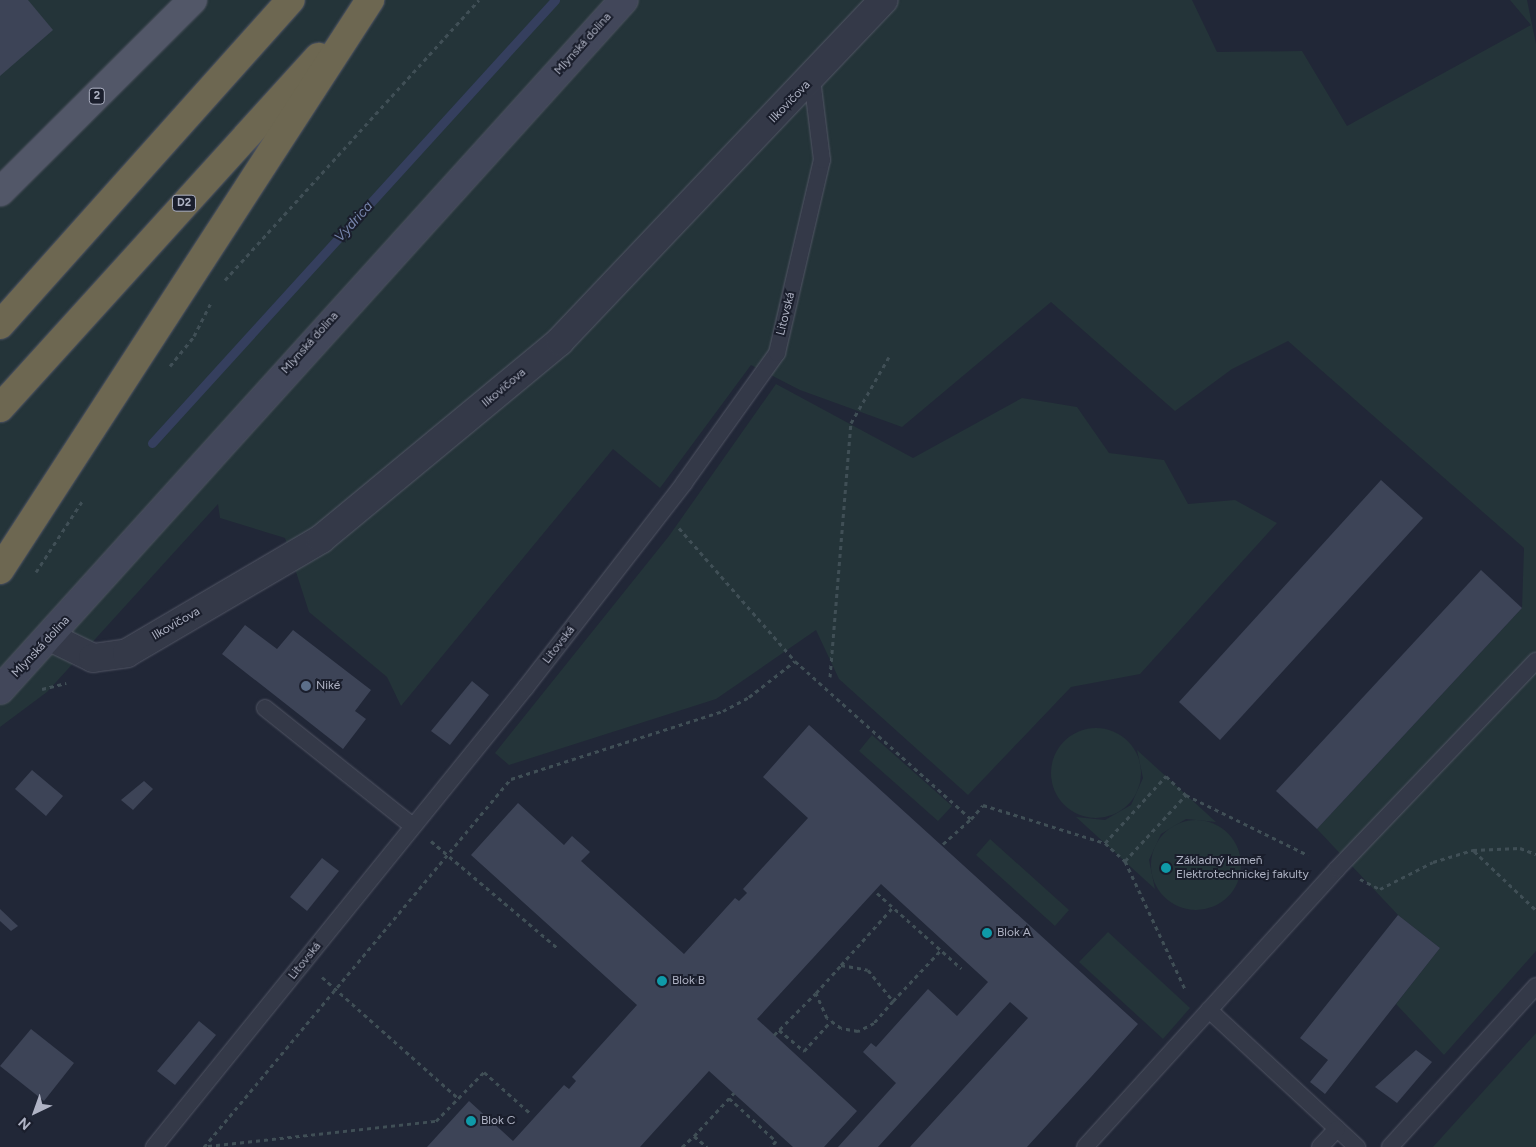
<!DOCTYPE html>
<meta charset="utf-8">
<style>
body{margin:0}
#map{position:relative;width:1536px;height:1147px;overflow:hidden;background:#212737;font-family:Figtree,sans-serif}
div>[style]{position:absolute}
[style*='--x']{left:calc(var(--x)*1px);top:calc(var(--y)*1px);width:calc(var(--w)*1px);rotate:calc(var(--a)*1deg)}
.green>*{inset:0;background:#243439}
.round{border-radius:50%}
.stream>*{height:9px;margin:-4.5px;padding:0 4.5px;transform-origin:4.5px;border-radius:4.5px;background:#353f5e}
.building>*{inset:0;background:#3d4457}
.path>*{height:3px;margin-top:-1.5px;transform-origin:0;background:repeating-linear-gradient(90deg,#404f56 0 4px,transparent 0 8px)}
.roads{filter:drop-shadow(0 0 1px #525665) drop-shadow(0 0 1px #525665)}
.lane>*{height:16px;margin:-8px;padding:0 8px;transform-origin:8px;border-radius:8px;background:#343948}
.street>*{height:28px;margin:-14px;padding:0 14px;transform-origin:14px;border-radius:14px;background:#343948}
.secondary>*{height:28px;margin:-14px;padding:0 14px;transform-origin:14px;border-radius:14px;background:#42475a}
.primary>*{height:28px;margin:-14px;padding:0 14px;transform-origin:14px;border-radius:14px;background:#525768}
.highway>*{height:28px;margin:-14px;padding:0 14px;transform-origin:14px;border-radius:14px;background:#6d6751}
.dots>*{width:14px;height:14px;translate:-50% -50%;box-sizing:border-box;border:2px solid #1a1e2c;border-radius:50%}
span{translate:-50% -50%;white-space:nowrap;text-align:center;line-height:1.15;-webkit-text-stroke:4px #1a1e2c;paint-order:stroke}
.shield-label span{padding:1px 4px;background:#1a1e2c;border:1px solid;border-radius:4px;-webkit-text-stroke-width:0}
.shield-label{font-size:11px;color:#afb3c4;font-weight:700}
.street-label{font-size:12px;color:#afb3c4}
.poi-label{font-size:12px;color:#afb3c4}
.left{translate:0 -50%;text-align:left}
.water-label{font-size:14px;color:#7785ac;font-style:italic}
.north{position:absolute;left:10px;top:1087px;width:50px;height:50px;-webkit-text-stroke:4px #1a1e2c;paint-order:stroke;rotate:222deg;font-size:14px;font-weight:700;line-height:20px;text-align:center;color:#afb3c4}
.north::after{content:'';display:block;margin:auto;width:18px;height:22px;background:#afb3c4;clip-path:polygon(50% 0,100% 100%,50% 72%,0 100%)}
</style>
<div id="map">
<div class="green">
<div style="clip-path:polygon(0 0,1192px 0,1217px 52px,1302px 51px,1347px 126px,1531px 25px,1510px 0,1527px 0,1536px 44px,1536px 951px,1444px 1055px,1396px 1004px,1440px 948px,1398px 915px,1317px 829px,1522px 608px,1524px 548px,1288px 341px,1232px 369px,1175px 411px,1051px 302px,902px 427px,800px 390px,751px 365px,660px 488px,613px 449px,401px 706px,387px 677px,309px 612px,285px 538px,220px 518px,218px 504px,47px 692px,0 727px)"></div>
<div style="clip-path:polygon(776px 384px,913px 458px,1022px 398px,1077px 407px,1109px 453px,1164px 460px,1188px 504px,1235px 500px,1277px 523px,1140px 674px,1071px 687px,968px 795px,839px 679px,816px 630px,716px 699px,509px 765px,495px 753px,669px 536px)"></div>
<div class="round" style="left:1051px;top:728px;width:90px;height:90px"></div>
<div style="clip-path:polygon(872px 735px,952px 806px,938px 821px,859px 751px)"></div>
<div style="clip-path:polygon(1137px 750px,1216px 822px,1186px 819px,1161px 834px,1149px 860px,1155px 889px,1076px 817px,1105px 820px,1131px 805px,1143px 778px)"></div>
<div class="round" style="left:1151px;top:820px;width:90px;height:90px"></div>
<div style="clip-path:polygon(990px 839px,1069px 910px,1055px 926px,976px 855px)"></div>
<div style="clip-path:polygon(1108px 932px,1190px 1008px,1163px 1039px,1079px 962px)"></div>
<div style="clip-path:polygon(1536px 1033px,1536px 1147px,1433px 1147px)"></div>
</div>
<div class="stream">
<div style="--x:152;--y:443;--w:599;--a:-47.71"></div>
</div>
<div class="building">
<div style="clip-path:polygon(0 0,28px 0,53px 30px,0 76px)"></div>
<div style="clip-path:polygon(1381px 480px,1423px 518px,1220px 740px,1179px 702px)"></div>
<div style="clip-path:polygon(1481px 570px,1522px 608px,1317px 829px,1276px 791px)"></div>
<div style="clip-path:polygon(245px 625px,277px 649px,293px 630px,371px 690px,355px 711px,366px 719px,343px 749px,222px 654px)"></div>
<div style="clip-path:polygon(472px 681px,489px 695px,450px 745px,431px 731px)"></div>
<div style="clip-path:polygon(809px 725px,1138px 1024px,1091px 1077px,1027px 1147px,910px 1147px,1028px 1018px,1010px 1002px,878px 1147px,838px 1147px,896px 1083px,863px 1052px,871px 1043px,876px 1047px,928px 989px,957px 1016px,988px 982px,881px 884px,757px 1019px,857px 1111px,824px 1147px,793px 1147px,709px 1071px,640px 1147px,427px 1147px,469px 1101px,513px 1141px,564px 1085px,569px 1089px,576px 1081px,572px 1077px,637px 1005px,471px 855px,518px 803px,564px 845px,572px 836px,590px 852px,581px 861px,684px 954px,735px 898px,739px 901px,747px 893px,743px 889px,808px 818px,763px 777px)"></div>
<div style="clip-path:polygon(32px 770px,63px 796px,46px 816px,15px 789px)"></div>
<div style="clip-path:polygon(144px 781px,153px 789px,133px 810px,121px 800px)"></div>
<div style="clip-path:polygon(322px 858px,339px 871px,307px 911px,290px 897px)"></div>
<div style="clip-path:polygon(0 909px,18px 926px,11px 931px,0 921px)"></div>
<div style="clip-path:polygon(1398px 915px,1440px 948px,1325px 1094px,1310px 1082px,1328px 1060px,1300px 1038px)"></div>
<div style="clip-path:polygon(199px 1021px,216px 1035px,175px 1085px,157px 1071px)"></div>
<div style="clip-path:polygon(31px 1029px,74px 1063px,44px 1101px,0 1066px)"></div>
<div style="clip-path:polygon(1416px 1050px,1432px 1062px,1397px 1103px,1375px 1087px)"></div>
</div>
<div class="path">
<div style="--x:225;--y:280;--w:378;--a:-47.8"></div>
<div style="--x:170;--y:366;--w:38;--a:-51"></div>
<div style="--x:194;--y:336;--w:38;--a:-63"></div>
<div style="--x:679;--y:528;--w:176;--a:48.9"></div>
<div style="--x:795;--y:661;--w:237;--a:41.9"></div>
<div style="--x:971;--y:819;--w:18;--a:-49"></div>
<div style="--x:983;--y:805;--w:128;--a:17.3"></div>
<div style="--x:1105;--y:843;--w:27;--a:42"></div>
<div style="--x:1125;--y:861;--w:141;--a:64.9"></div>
<div style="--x:36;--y:572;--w:86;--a:-56.9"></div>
<div style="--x:830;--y:677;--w:255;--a:-85.3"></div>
<div style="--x:851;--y:423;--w:76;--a:-60.1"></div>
<div style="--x:42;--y:689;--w:25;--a:-14"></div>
<div style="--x:431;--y:841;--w:167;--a:40.2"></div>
<div style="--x:1105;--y:843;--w:91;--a:-47.7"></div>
<div style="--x:1166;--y:776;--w:28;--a:44"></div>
<div style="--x:1186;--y:795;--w:136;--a:26.2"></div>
<div style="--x:943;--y:844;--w:38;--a:-42"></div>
<div style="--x:1474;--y:851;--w:86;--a:43.6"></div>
<div style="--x:1125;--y:861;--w:90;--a:-47.3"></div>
<div style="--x:1360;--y:879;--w:22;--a:27"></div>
<div style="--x:1380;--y:889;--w:59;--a:-27"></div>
<div style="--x:1433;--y:862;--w:42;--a:-16.7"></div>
<div style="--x:1473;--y:850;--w:47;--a:-2.4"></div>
<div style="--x:1520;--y:848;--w:17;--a:21"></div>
<div style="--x:877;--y:893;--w:113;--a:41.8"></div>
<div style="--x:841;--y:965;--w:27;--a:10"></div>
<div style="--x:868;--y:970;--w:40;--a:51"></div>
<div style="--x:893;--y:1001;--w:29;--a:131"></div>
<div style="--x:874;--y:1023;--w:18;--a:153"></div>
<div style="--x:858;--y:1031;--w:17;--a:-170"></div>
<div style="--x:841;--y:1028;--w:17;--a:-144"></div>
<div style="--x:827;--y:1018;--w:27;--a:-114"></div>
<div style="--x:816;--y:993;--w:38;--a:-48"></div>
<div style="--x:841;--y:965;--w:78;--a:-48.1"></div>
<div style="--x:322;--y:977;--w:183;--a:41.7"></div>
<div style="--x:893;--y:1001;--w:70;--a:-46.7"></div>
<div style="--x:779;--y:1030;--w:33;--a:40"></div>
<div style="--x:804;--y:1051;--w:40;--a:-48"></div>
<div style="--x:774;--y:1035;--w:59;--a:-45"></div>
<div style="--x:729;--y:1098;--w:64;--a:42.5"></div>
<div style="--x:776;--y:1141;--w:8;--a:130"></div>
<div style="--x:694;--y:1136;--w:59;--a:-47.1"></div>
<div style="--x:208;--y:1146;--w:229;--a:-6.3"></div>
<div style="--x:436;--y:1121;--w:69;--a:-45.6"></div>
<div style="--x:484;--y:1072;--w:63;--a:41.8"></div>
<div style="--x:204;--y:1147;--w:479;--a:-50.2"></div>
<div style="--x:511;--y:779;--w:223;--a:-17.8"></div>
<div style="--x:723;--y:711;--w:30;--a:-28"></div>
<div style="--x:749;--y:697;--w:58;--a:-38"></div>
<div style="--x:682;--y:1147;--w:16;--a:-43"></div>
<div style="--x:694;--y:1136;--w:17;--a:40"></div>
</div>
<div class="roads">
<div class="lane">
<div style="--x:265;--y:708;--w:189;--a:38.6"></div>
<div style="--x:1209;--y:1010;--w:202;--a:42.8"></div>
<div style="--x:154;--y:1147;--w:592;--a:-51.04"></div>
<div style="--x:526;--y:687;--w:258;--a:-52.2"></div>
<div style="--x:684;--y:483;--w:160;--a:-54.4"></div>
<div style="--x:777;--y:353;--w:198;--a:-76.9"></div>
<div style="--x:822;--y:160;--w:82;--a:-97"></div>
<div style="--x:1085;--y:1147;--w:375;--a:-47.8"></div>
<div style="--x:1337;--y:869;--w:288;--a:-46.3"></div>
<div style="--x:1320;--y:1147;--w:25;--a:-47"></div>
<div style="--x:1390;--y:1147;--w:217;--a:-47.8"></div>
</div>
<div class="street">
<div style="--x:50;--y:637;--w:48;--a:26"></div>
<div style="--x:93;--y:658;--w:34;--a:-8"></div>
<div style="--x:127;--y:653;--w:225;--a:-30.4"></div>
<div style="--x:321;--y:539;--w:310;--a:-39.6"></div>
<div style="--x:560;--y:341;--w:470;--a:-46.5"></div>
</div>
<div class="secondary">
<div style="--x:0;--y:690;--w:930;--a:-47.88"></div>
</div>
<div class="primary">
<div style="--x:0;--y:192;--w:272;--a:-44.9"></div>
</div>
<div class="highway">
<div style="--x:0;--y:325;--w:436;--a:-48.2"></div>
<div style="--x:0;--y:408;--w:474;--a:-47.8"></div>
<div style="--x:0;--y:570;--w:680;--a:-57.01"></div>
</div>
</div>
<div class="dots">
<div style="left:306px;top:686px;background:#5c6f8a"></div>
<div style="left:1166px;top:868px;background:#0f9aa8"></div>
<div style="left:987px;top:933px;background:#0f9aa8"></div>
<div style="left:662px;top:981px;background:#0f9aa8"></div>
<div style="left:471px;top:1121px;background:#0f9aa8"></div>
</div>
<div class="shield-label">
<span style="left:97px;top:96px">2</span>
<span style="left:184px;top:203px">D2</span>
</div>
<div class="street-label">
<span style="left:583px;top:44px;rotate:-48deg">Mlynská dolina</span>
<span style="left:790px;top:102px;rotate:-46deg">Ilkovičova</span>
<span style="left:786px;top:314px;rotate:-76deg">Litovská</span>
<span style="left:310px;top:343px;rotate:-48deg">Mlynská dolina</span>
<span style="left:504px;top:388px;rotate:-40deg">Ilkovičova</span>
<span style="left:176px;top:624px;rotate:-30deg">Ilkovičova</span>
<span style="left:559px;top:645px;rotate:-52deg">Litovská</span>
<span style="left:41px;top:647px;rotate:-47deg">Mlynská dolina</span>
<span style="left:305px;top:961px;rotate:-51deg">Litovská</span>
</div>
<div class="poi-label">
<span class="left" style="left:316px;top:686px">Niké</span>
<span class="left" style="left:1176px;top:868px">Základný kameň<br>Elektrotechnickej fakulty</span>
<span class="left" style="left:997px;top:933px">Blok A</span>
<span class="left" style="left:672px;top:981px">Blok B</span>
<span class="left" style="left:481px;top:1121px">Blok C</span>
</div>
<div class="water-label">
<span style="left:354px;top:222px;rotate:-48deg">Vydrica</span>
</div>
<div class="north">N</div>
</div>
